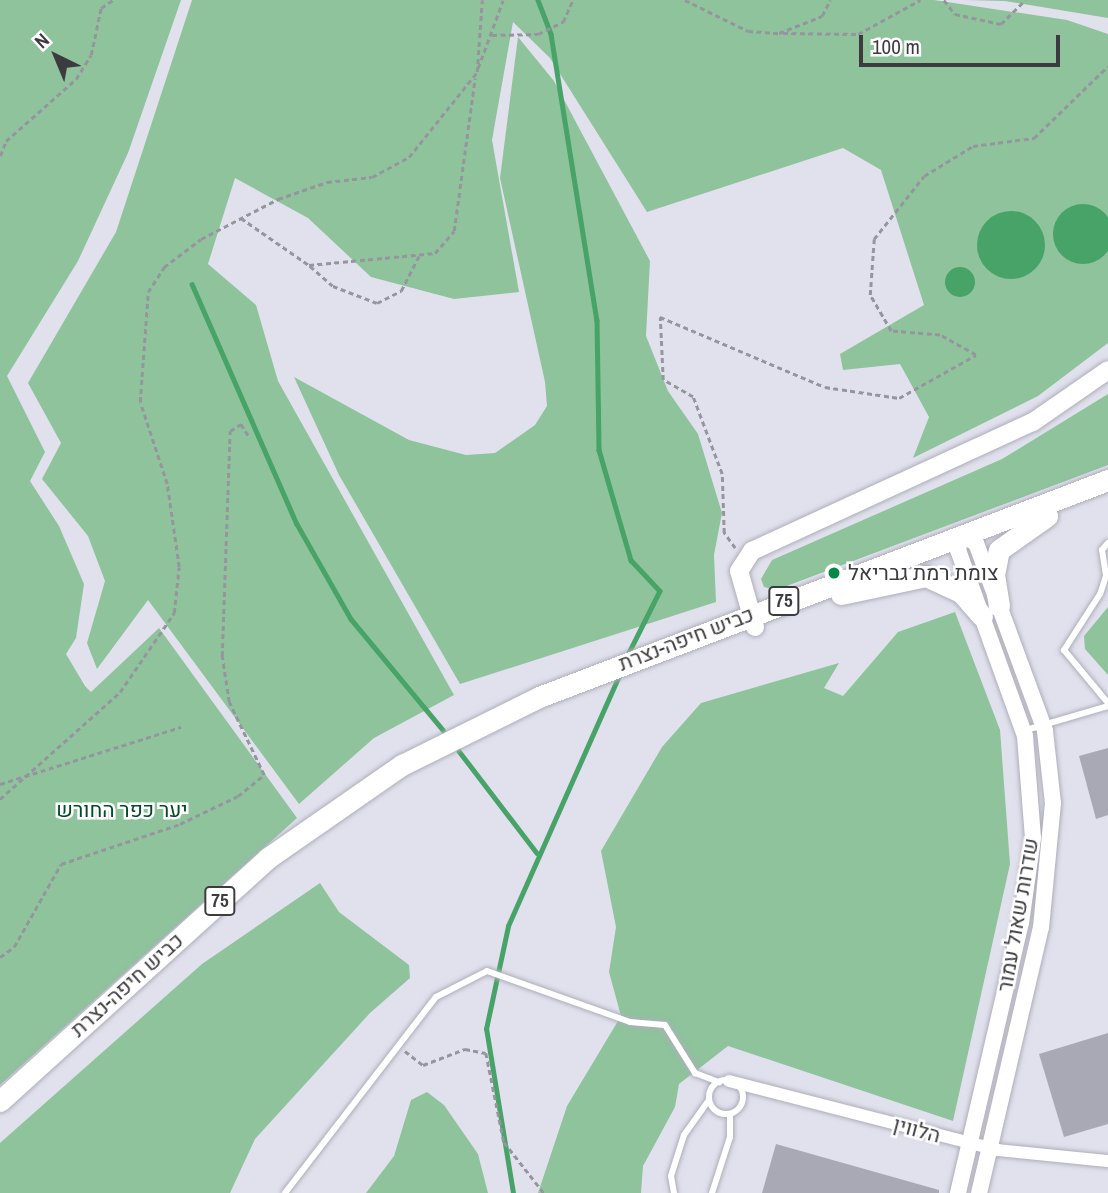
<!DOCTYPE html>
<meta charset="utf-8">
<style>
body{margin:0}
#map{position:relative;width:1108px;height:1193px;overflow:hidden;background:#e1e1ee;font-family:"Archivo Narrow",Heebo,sans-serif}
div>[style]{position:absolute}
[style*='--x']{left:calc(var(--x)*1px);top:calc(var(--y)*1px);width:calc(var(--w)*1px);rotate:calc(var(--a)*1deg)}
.green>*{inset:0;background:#8ec39c}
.water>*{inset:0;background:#47a367}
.round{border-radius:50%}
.stream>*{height:4.5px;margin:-2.25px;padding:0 2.25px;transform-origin:2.25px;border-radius:2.25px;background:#47a367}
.building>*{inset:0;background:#a9a9b5}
.path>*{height:2.5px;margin-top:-1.25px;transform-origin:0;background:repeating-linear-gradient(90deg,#95959e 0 5px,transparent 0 8.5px)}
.roads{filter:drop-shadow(0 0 2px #aeaeba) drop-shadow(0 0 2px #aeaeba)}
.service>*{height:6px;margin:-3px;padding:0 3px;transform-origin:3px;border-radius:3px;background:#fff}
.service>.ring{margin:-3px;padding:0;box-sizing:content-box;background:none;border:6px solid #fff;border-radius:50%}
.minor>*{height:12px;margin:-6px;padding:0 6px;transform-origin:6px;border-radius:6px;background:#fff}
.tertiary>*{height:16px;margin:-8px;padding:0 8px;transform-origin:8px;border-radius:8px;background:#fff}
.secondary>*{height:18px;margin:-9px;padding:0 9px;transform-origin:9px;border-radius:9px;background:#fff}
.trunk>*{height:21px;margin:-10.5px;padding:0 10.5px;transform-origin:10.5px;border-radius:10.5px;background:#fff}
.dots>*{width:19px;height:19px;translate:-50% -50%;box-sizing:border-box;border:4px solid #fff;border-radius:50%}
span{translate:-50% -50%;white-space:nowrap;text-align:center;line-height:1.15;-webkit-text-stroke:5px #fff;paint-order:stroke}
.shield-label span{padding:2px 5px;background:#fff;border:2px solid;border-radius:5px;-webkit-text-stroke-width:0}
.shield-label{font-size:19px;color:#3c3c40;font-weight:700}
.poi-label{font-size:21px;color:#3c3c40}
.left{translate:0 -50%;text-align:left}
.street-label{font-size:21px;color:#3c3c40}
.park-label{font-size:21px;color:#024c25}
.north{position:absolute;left:21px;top:21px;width:70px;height:70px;-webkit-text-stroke:5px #fff;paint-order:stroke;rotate:317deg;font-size:19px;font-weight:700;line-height:28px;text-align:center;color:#3c3c40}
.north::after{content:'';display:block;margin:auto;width:24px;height:32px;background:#3c3c40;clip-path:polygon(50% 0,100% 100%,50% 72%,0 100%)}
.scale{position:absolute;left:859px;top:35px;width:201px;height:32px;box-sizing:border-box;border:4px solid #3c3c40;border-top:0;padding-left:9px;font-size:21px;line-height:24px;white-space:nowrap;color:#3c3c40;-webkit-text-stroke:5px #fff;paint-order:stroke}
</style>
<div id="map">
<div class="green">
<div style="clip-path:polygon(0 0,181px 0,128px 153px,78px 261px,7px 376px,45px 452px,30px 481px,59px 526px,84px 584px,76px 638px,66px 654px,85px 686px,91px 692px,159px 628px,297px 818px,0 1085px)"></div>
<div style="clip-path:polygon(192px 0,934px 0,1067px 20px,1108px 34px,1108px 343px,1038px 396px,913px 458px,929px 417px,900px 364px,843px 370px,840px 354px,924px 305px,881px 170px,843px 148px,647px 212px,550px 58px,513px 22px,492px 140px,519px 292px,454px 299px,371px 277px,308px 218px,235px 178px,208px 264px,256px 305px,278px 381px,454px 695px,374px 738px,299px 804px,148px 600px,97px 669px,87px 643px,105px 581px,88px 536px,42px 479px,61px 443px,28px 383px,116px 232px)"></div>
<div style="clip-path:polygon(965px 0,1108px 0,1108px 18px,1005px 1px)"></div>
<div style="clip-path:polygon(518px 37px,554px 81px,650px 261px,646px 336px,668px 391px,698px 434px,722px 513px,714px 555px,716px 602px,460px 684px,339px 475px,294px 377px,409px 440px,466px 455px,495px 453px,535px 425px,547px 406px,545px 382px,500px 178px)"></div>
<div style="clip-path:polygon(1108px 394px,1108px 465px,776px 590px,764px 587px,761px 579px,772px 560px,1002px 459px)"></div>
<div style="clip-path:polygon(1108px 607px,1108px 675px,1085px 649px,1084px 636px)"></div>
<div style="clip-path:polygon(955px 612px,1000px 730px,1010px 864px,953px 1121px,728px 1046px,679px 1084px,675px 1107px,643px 1166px,641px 1193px,538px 1193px,567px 1106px,621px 1016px,609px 972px,616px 927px,601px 851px,662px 747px,701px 703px,839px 663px,824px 688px,843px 696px,898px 632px)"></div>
<div style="clip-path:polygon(320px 883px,339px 912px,409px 965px,410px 978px,370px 1013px,255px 1139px,230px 1193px,0 1193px,0 1143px,202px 964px)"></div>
<div style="clip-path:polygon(427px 1092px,444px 1105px,478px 1154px,488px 1193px,366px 1193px,394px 1156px,411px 1100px)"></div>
</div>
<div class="water">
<div class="round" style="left:1053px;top:204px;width:60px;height:60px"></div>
<div class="round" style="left:977px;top:211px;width:68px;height:68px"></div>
<div class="round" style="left:945px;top:267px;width:30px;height:30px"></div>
</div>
<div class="stream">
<div style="--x:538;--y:0;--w:36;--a:69"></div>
<div style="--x:551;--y:34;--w:290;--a:80.9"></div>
<div style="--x:597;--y:320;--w:130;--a:89.1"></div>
<div style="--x:599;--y:450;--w:115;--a:73.8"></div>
<div style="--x:631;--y:560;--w:42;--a:46.9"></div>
<div style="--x:660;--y:591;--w:69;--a:116.6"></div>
<div style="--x:192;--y:284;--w:262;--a:66.4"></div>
<div style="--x:297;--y:524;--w:109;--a:60.4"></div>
<div style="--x:351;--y:619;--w:144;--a:50.3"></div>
<div style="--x:459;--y:751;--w:128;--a:52.6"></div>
<div style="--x:513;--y:1193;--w:166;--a:-99.3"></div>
<div style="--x:486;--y:1029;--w:105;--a:-77.9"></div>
<div style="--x:508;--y:926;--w:277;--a:-66.1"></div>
</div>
<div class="building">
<div style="clip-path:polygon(1108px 748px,1108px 815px,1096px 819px,1079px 756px)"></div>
<div style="clip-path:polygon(1108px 1033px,1108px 1124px,1064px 1137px,1039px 1054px)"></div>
<div style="clip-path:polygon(776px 1144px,939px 1190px,939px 1193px,762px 1193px)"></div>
</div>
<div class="path">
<div style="--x:685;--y:0;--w:70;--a:26.2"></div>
<div style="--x:748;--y:31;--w:31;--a:4"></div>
<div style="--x:779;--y:33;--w:46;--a:-21.6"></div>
<div style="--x:822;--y:16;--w:18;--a:-63"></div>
<div style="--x:944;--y:0;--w:18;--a:52"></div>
<div style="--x:955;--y:14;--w:47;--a:12.3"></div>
<div style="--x:1001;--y:24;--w:34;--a:-45"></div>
<div style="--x:783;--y:33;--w:75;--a:0.8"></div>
<div style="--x:858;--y:34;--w:71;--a:-28.7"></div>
<div style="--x:492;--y:35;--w:46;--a:-1.2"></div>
<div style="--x:538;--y:34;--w:28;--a:-26"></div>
<div style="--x:563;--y:22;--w:24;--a:-66"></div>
<div style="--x:478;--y:68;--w:72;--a:-69.8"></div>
<div style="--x:0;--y:156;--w:16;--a:-68"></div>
<div style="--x:6;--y:141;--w:94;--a:-41.5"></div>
<div style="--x:76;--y:79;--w:28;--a:-58"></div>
<div style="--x:91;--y:55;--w:48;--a:-78"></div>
<div style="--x:101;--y:8;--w:14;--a:-34"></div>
<div style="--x:241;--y:218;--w:83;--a:34.7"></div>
<div style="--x:309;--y:265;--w:127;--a:-5.4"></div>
<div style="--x:435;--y:253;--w:29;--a:-49"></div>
<div style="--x:454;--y:231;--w:154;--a:-82.2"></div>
<div style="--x:310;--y:266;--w:30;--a:41"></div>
<div style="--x:333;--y:286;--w:47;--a:21.1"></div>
<div style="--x:377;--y:303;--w:27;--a:-27"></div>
<div style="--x:401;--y:291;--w:39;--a:-63"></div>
<div style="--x:735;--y:548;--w:19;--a:-126"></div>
<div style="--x:724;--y:533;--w:59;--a:-91.9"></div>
<div style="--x:722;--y:474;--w:82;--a:-110.6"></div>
<div style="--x:693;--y:397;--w:34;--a:-150"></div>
<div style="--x:663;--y:380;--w:63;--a:-92.7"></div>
<div style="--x:660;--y:317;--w:179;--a:23"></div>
<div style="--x:825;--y:387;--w:75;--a:8.5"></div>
<div style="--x:899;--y:398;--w:88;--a:-29.2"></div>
<div style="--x:976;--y:355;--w:41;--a:-150.9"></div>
<div style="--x:940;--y:335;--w:49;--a:-175.3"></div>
<div style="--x:891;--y:331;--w:42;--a:-120.3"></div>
<div style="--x:870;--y:295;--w:56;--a:-85.9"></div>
<div style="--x:874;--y:239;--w:80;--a:-51.6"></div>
<div style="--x:924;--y:176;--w:57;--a:-31.5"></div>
<div style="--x:973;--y:146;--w:62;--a:-7.5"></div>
<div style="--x:1034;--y:138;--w:103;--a:-44.2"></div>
<div style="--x:0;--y:784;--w:190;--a:-17.5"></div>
<div style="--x:0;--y:799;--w:161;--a:-41.7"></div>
<div style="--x:120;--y:692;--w:96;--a:-55.6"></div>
<div style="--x:174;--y:613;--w:46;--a:-83.8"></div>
<div style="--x:179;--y:567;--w:84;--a:-98.2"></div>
<div style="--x:167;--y:484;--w:86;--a:-108.2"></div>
<div style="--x:140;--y:402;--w:110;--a:-85.8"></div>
<div style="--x:148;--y:292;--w:30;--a:-57"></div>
<div style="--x:164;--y:267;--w:46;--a:-37.1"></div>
<div style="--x:201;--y:239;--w:87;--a:-27.5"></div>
<div style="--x:278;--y:199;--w:52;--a:-19.1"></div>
<div style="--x:327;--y:182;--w:45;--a:-6.3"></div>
<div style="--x:372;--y:177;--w:42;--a:-28.4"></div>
<div style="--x:409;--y:157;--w:109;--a:-51.3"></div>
<div style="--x:477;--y:72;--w:72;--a:-86"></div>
<div style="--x:0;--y:957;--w:17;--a:-36"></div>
<div style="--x:14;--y:947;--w:95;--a:-60.5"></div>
<div style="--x:61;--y:864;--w:126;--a:-18.6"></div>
<div style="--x:180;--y:824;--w:64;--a:-25.8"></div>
<div style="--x:238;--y:796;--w:33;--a:-39"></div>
<div style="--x:264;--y:775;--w:81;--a:-115.6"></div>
<div style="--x:229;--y:702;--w:47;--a:-98.7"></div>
<div style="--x:222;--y:656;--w:225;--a:-88"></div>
<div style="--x:230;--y:431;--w:13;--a:-32"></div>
<div style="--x:241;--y:424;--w:17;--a:57"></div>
<div style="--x:405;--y:1051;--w:23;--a:38"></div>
<div style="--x:423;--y:1065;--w:45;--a:-20.9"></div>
<div style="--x:465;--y:1049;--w:21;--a:11"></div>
<div style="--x:486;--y:1053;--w:91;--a:78.6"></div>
<div style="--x:504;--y:1142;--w:65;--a:51.9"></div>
</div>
<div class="roads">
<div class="service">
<div style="--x:1108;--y:543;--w:9;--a:131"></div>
<div style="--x:1102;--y:550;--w:26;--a:81"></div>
<div style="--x:1106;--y:576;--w:19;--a:108"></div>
<div style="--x:1100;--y:594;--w:67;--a:122.7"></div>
<div style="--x:1064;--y:650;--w:69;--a:50.3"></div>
<div style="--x:1026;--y:730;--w:85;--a:-16.3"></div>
<div class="ring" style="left:709px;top:1080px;width:28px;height:28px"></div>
<div style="--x:285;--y:1193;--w:247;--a:-52.4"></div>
<div style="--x:436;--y:997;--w:57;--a:-27"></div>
<div style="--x:487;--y:971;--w:152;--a:19.6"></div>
<div style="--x:630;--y:1022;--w:35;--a:5"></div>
<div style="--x:665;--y:1025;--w:57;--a:58"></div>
<div style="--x:695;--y:1073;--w:26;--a:21"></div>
<div style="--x:674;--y:1193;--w:17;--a:-100"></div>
<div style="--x:671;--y:1176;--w:43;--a:-72.4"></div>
<div style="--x:684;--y:1135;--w:43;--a:-54.5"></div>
<div style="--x:712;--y:1193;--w:59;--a:-72.2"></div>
<div style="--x:730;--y:1137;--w:23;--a:-90"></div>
</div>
<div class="minor">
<div style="--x:729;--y:1081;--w:277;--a:14.4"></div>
<div style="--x:997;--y:1150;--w:112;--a:5.7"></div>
</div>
<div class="tertiary">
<div style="--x:958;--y:1193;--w:277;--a:-76.9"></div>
<div style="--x:1021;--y:923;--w:86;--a:-82"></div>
<div style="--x:1033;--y:838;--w:102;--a:-94.5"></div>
<div style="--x:1025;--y:736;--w:198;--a:-109.8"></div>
<div style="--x:958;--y:550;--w:15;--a:-79"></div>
<div style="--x:961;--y:535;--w:17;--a:28"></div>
<div style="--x:976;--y:543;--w:200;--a:69.8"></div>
<div style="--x:1045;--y:731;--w:72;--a:83.7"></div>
<div style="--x:1053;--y:803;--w:125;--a:95.5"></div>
<div style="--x:1041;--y:927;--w:273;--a:103.1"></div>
</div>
<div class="secondary">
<div style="--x:755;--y:627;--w:58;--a:-105.9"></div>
<div style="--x:739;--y:571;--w:24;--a:-57"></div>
<div style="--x:752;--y:551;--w:309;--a:-24.7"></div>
<div style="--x:1033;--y:422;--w:91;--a:-34.7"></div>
</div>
<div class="trunk">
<div style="--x:841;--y:594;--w:87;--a:-12"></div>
<div style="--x:926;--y:576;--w:38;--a:25"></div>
<div style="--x:961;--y:592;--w:32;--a:49"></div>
<div style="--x:999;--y:606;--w:31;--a:-99"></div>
<div style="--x:994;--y:575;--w:25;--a:-79"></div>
<div style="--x:999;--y:550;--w:59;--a:-35.3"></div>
<div style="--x:0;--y:1101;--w:362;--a:-42.2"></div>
<div style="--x:268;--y:858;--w:163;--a:-34.8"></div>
<div style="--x:402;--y:765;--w:153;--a:-26.4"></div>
<div style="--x:539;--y:697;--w:609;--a:-20.88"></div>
</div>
</div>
<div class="dots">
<div style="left:834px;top:573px;background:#008946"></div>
</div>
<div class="shield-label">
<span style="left:784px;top:601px">75</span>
<span style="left:220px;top:901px">75</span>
</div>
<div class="poi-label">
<span class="left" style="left:848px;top:573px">צומת רמת גבריאל</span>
</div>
<div class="street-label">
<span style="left:686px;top:639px;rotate:-21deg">כביש חיפה-נצרת</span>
<span style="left:1018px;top:915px;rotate:-80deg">שדרות שאול עמור</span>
<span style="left:127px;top:985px;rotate:-42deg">כביש חיפה-נצרת</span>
<span style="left:917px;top:1130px;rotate:15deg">הלווין</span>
</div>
<div class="park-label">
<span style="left:122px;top:810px">יער כפר החורש</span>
</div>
<div class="north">N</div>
<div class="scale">100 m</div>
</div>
